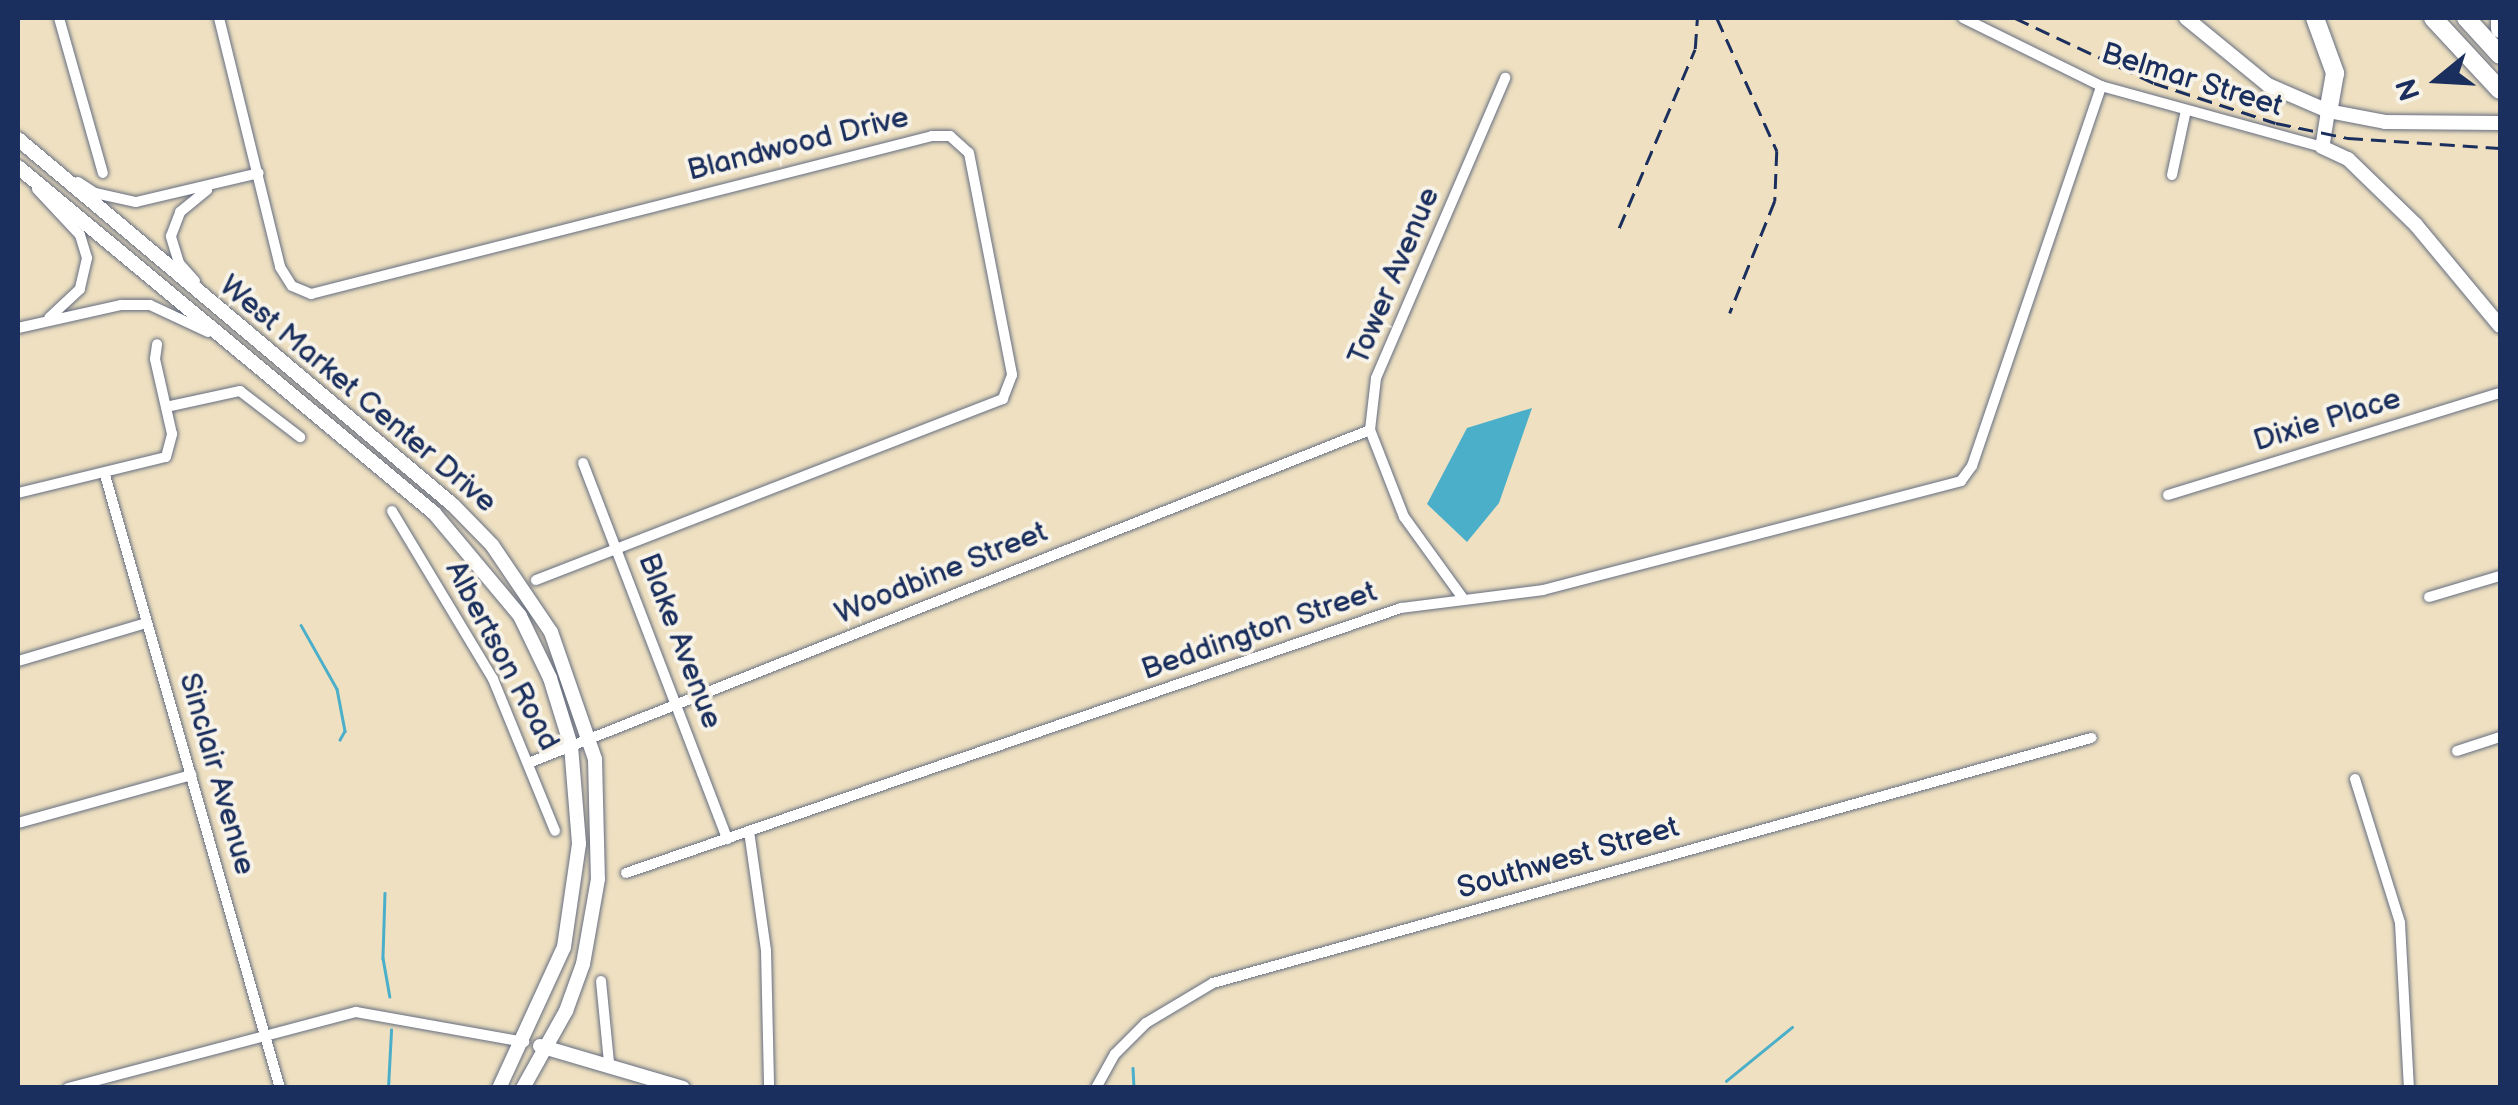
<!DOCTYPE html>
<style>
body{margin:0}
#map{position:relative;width:2518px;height:1105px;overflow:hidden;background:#eee0c0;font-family:"Balsamiq Sans",sans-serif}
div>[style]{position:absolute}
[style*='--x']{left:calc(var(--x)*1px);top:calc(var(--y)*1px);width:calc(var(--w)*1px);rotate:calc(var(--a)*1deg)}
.water>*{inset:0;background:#4bafca}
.stream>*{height:2.5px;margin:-1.25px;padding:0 1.25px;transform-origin:1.25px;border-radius:1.25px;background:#4bafca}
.roads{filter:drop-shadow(0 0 2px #656d80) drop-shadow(0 0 2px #656d80)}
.street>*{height:10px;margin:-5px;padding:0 5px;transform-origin:5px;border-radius:5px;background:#fff}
.secondary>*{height:14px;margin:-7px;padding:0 7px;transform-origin:7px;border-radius:7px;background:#fff}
.highway>*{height:18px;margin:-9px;padding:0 9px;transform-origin:9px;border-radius:9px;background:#fff}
.rail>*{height:2.5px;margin-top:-1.25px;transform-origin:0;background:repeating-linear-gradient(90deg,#1b2f5e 0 15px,transparent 0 23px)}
span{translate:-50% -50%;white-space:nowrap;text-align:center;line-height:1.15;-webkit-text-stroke:8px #f7f3e8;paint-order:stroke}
.street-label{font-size:30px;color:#1b2f5e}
.frame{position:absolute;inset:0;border:20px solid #1b2f5e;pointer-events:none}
.north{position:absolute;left:2388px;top:30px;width:100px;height:100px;-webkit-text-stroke:8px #f7f3e8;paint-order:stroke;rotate:252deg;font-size:28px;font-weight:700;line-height:40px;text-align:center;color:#1b2f5e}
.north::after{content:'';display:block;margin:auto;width:35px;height:45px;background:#1b2f5e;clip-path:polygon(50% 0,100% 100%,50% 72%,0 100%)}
</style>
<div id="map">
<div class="water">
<div style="clip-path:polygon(1532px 408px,1499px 503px,1467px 542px,1427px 504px,1467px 428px)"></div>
</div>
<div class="stream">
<div style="--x:301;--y:625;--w:73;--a:60.6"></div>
<div style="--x:337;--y:689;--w:43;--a:79.2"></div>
<div style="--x:345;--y:731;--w:10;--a:119"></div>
<div style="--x:385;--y:893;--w:65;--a:91.8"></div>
<div style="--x:383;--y:958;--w:39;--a:80"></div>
<div style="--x:1133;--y:1068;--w:20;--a:87"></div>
<div style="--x:1726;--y:1081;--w:85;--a:-39.3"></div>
<div style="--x:388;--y:1088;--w:58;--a:-87"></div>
</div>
<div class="roads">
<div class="street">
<div style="--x:59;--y:18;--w:161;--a:74.2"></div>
<div style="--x:219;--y:18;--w:256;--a:76.2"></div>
<div style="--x:280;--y:267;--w:22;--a:58"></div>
<div style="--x:292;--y:286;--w:21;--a:23"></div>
<div style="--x:311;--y:294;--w:641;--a:-14.27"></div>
<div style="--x:932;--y:136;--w:18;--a:0"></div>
<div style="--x:950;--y:136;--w:25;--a:42"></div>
<div style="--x:969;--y:153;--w:226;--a:79"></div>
<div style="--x:1012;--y:375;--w:26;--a:111"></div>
<div style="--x:1003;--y:399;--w:501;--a:158.81"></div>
<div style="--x:1963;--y:18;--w:154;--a:26.2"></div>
<div style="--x:2101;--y:86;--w:229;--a:15.4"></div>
<div style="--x:2172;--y:175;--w:66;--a:-77.8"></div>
<div style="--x:78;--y:182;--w:20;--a:33"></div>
<div style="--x:95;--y:193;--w:42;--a:12.4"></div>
<div style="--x:136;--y:202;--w:126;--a:-13.3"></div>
<div style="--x:37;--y:189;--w:63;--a:46.9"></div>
<div style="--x:80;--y:235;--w:24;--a:73"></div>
<div style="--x:87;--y:258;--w:32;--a:103"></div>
<div style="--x:80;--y:289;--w:42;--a:136.9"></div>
<div style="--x:195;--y:281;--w:24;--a:-132"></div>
<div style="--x:179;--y:263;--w:28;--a:-107"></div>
<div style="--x:171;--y:236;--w:26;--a:-69"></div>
<div style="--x:180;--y:212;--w:35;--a:-39"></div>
<div style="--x:18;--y:328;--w:106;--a:-12.6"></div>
<div style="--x:121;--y:305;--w:29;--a:0"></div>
<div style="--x:150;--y:305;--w:64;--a:25"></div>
<div style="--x:166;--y:407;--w:76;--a:-12.2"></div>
<div style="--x:240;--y:391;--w:76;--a:37.5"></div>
<div style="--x:583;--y:463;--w:403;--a:69"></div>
<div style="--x:105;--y:475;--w:637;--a:74.07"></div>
<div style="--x:18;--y:493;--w:152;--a:-13.7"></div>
<div style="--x:166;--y:457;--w:24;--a:-75"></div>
<div style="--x:172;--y:434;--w:77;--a:-102.8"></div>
<div style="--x:155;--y:359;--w:15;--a:-82"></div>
<div style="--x:2168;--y:495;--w:347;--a:-17.1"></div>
<div style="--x:392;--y:511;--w:196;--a:59"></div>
<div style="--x:493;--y:679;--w:164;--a:67.8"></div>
<div style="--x:1462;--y:597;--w:99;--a:-125.9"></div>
<div style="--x:1404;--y:517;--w:93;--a:-111.3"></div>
<div style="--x:1370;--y:430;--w:52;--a:-83.4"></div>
<div style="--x:1376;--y:378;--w:327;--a:-66.7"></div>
<div style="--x:2429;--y:597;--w:74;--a:-16.5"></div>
<div style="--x:18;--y:661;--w:134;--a:-16.5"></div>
<div style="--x:2457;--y:751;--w:45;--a:-18"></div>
<div style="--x:531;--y:762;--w:902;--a:-21.59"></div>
<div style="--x:2355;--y:779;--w:151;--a:72.6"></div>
<div style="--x:2400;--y:923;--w:165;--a:86.9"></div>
<div style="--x:18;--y:823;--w:180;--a:-15.5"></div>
<div style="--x:749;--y:831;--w:121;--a:81.9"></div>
<div style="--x:766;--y:951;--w:137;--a:88.7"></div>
<div style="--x:626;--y:873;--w:819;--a:-18.88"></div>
<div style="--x:1401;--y:608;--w:143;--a:-7.2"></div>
<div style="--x:1543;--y:590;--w:432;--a:-14.6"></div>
<div style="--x:1961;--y:481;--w:19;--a:-54"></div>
<div style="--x:1972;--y:466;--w:401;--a:-71.2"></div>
<div style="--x:601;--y:981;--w:82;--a:84.4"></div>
<div style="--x:68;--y:1088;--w:298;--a:-14.8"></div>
<div style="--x:356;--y:1012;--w:171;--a:10.1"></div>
<div style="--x:1096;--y:1088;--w:39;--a:-61"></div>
<div style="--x:1115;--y:1054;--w:44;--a:-45"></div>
<div style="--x:1146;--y:1023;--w:78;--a:-30.8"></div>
<div style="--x:1213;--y:983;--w:912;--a:-15.59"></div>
</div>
<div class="secondary">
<div style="--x:2186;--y:18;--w:106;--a:39.3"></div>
<div style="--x:2268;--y:85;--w:65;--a:23.4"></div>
<div style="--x:2328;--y:111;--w:58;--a:10.9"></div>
<div style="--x:2385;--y:122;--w:115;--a:0.5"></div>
<div style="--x:2328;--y:111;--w:36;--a:99"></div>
<div style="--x:2322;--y:147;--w:29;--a:25"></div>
<div style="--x:2348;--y:159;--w:95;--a:44.1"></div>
<div style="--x:2416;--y:225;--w:131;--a:50.3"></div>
<div style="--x:18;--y:139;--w:568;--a:40.08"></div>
<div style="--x:453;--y:505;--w:56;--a:45.7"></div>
<div style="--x:492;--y:545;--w:105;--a:55.9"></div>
<div style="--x:551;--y:632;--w:134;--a:70.9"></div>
<div style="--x:595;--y:759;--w:120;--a:88.6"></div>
<div style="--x:598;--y:879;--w:86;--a:100"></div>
<div style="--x:583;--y:964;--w:50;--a:109.9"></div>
<div style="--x:566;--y:1011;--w:88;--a:119.2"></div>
<div style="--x:18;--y:167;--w:541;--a:39.75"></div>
<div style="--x:434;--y:513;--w:134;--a:50.1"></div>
<div style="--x:520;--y:616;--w:69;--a:64.2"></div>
<div style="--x:550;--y:678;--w:71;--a:72.8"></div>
<div style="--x:571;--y:746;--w:98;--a:85.3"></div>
<div style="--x:579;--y:844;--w:104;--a:98.3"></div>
<div style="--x:564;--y:947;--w:155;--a:114.7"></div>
<div style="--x:540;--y:1046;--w:149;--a:16.4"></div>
</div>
<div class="highway">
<div style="--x:2315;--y:18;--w:59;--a:70"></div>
<div style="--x:2335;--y:73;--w:39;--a:100"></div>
<div style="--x:2433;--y:18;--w:98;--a:47.1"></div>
<div style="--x:2466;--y:18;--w:50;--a:47.4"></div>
<div style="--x:2500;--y:20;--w:9;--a:90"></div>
</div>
</div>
<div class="rail">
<div style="--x:1717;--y:18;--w:146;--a:65.7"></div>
<div style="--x:1777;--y:151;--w:50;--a:92.3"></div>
<div style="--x:1775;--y:201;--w:121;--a:111.9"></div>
<div style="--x:2015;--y:18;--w:153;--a:25.1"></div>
<div style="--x:2154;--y:83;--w:128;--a:18.2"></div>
<div style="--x:2276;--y:123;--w:74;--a:11.8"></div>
<div style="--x:2348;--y:138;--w:152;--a:3.8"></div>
<div style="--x:1619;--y:228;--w:194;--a:-67"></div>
<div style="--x:1695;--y:49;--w:31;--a:-86"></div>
</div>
<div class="street-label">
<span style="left:2192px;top:80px;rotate:17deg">Belmar Street</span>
<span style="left:798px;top:144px;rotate:-14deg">Blandwood Drive</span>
<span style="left:1394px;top:276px;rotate:-67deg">Tower Avenue</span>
<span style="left:358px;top:394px;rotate:40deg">West Market Center Drive</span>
<span style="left:2327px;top:420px;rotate:-17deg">Dixie Place</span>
<span style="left:941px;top:573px;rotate:-22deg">Woodbine Street</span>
<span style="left:1259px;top:631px;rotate:-19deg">Beddington Street</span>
<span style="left:680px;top:641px;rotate:69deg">Blake Avenue</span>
<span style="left:502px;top:656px;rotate:62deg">Albertson Road</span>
<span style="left:217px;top:774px;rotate:74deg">Sinclair Avenue</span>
<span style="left:1568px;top:858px;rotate:-16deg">Southwest Street</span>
</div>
<div class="frame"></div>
<div class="north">N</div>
</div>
